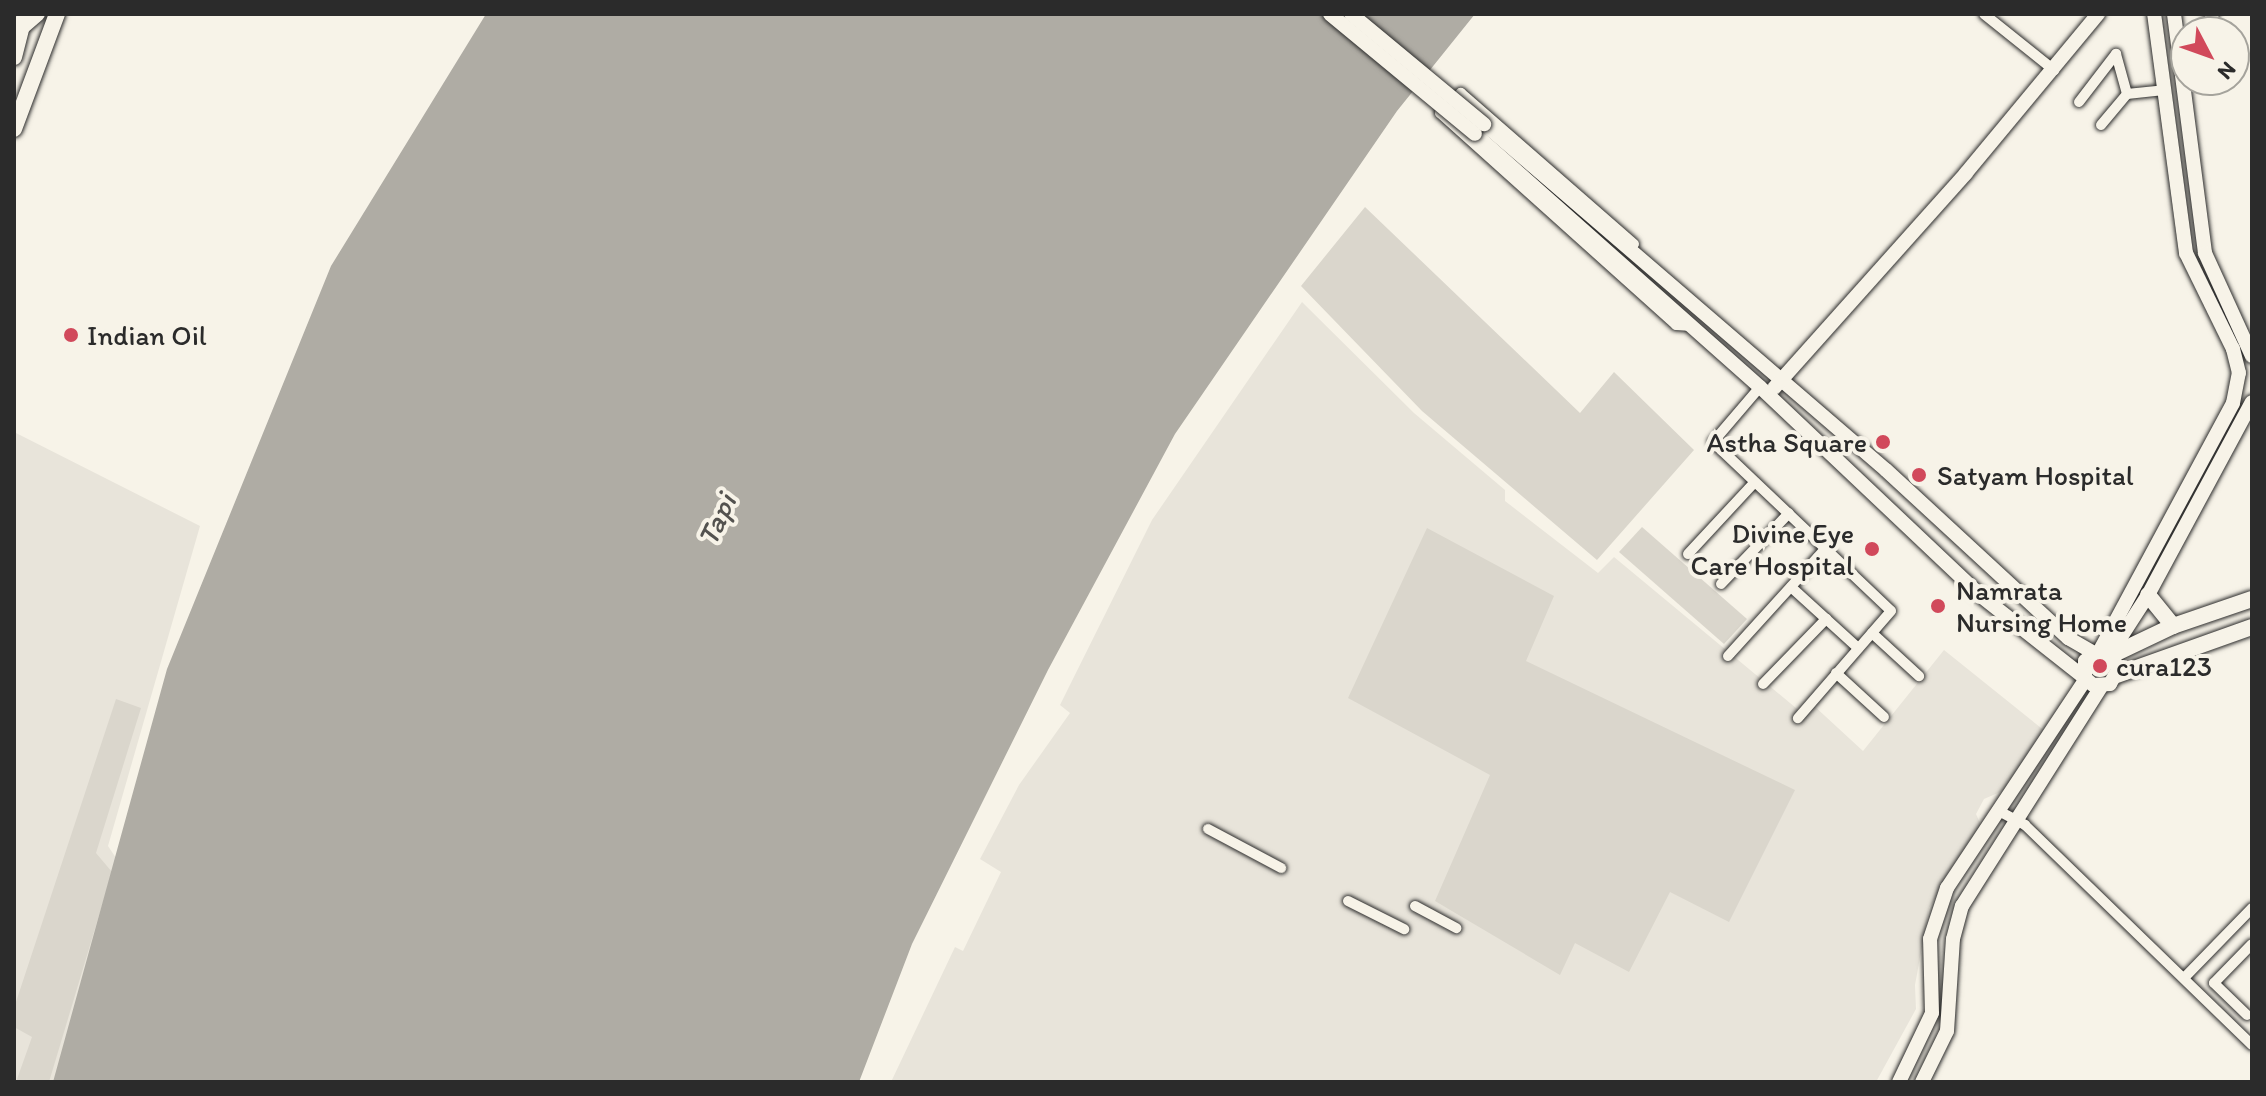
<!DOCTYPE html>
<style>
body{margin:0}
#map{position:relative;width:2266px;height:1096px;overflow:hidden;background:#f7f3e8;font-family:Itim,sans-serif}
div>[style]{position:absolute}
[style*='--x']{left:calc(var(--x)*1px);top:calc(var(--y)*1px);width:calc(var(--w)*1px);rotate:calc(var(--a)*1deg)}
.built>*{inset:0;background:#e8e4da}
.green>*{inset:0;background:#dad6cc}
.water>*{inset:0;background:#afaca4}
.roads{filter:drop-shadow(0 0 2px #2b2b2b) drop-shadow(0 0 2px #2b2b2b)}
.street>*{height:10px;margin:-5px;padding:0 5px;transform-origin:5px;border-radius:5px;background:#f7f3e8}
.secondary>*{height:14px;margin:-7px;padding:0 7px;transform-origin:7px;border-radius:7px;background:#f7f3e8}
.primary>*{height:16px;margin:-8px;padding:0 8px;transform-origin:8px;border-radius:8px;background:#f7f3e8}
.bridges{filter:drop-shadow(0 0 2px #2b2b2b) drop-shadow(0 0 2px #2b2b2b)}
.secondary-bridge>*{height:14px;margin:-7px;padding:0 7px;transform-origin:7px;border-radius:7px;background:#f7f3e8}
.dots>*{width:22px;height:22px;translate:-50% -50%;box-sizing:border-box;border:4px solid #f7f3e8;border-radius:50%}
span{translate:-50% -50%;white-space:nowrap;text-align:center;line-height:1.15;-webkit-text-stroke:8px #f7f3e8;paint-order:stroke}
.poi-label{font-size:28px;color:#2b2b2b}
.left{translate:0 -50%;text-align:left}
.right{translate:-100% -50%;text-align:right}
.water-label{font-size:30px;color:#53524f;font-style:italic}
.frame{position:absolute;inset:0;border:16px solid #2b2b2b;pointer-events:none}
.north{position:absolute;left:2170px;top:16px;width:80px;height:80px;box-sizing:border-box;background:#f7f3e8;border:2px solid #a5a39c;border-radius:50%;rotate:131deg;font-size:22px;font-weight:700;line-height:32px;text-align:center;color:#2b2b2b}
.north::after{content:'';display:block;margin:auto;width:28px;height:36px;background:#d1495b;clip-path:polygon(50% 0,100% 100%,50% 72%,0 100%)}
</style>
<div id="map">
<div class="built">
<div style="clip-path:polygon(1302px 302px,1414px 413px,1505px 490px,1505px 501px,1598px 573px,1614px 557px,1802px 713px,1812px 704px,1863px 751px,1944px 650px,2046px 732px,2007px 789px,1984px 799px,1976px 814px,1981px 825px,1929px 908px,1915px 985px,1916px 1009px,1876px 1082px,891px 1082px,955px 947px,963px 951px,1001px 872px,980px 859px,1019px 785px,1070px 713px,1060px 705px,1152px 520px)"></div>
<div style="clip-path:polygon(14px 432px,200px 526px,108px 846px,122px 867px,55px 1082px,14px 1082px)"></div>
</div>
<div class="green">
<div style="clip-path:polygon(1365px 207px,1580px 413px,1614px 372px,1694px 450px,1597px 560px,1422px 411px,1301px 286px)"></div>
<div style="clip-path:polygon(1642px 527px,1747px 619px,1724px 644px,1619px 552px)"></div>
<div style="clip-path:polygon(1427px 528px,1554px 596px,1526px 661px,1795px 790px,1729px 922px,1670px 892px,1629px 972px,1575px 943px,1560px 975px,1435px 901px,1490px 775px,1348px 698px)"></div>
<div style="clip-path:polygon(116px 699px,141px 708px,96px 853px,112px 872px,49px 1082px,16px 1082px,32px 1037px,14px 1027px,14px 1008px)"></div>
</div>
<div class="water">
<div style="clip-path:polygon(486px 14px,1475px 14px,1397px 111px,1175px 434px,1048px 670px,912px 944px,859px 1082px,53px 1082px,167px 669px,331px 266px)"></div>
</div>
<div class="roads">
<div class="street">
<div style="--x:1984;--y:14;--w:90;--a:38.7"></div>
<div style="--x:2198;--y:32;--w:24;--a:-48"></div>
<div style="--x:2079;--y:102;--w:61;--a:-52.4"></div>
<div style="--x:2116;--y:54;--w:41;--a:74.6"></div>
<div style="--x:2127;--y:94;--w:37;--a:-6"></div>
<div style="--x:2101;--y:125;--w:40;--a:-50"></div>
<div style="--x:1634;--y:244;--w:230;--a:-138.9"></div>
<div style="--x:1461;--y:93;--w:29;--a:136"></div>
<div style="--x:1440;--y:113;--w:317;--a:41.9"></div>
<div style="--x:1676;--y:325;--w:16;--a:4"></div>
<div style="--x:1760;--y:387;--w:72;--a:130.5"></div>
<div style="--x:1713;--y:442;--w:245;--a:43.5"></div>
<div style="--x:1891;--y:611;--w:142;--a:131"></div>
<div style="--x:1688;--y:554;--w:98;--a:-47.1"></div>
<div style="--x:1721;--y:584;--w:98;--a:-46.2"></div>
<div style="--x:1791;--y:587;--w:91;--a:42.3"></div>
<div style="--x:1872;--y:633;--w:64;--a:42.5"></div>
<div style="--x:1728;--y:656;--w:146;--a:-47.8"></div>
<div style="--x:1836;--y:673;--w:65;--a:42.5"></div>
<div style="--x:1763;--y:684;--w:91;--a:-45.9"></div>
<div style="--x:1997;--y:810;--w:32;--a:28"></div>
<div style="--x:2025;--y:825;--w:316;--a:44.1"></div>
<div style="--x:1208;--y:829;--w:83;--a:28.1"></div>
<div style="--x:1348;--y:901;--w:63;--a:26.6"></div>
<div style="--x:1415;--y:906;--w:47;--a:28.2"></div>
<div style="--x:2184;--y:978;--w:98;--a:-45.8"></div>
<div style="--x:2247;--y:1015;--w:46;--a:-135.9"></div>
<div style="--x:2214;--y:983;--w:54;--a:-45.7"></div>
</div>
<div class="secondary">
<div style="--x:2174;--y:14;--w:241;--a:82.6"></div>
<div style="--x:2205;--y:253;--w:113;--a:65.5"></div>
<div style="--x:22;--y:28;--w:21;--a:-41"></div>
<div style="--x:1484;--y:124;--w:530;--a:40.72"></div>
<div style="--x:1886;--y:470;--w:248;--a:42.7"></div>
<div style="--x:2068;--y:638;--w:30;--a:30"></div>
<div style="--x:2094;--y:653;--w:18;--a:6"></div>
<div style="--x:2112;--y:655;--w:16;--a:68"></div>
<div style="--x:2118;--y:670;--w:16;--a:120"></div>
<div style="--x:2110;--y:684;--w:17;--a:177"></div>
<div style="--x:2093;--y:685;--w:11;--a:-139"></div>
<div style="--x:2085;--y:678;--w:17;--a:-90"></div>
<div style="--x:2085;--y:661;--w:12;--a:-42"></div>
<div style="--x:1475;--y:134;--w:381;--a:41.6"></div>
<div style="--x:1760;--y:387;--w:304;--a:43.4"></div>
<div style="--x:1981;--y:596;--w:132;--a:38.3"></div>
<div style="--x:1774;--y:388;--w:288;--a:-48.2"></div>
<div style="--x:1966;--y:173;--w:207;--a:-50.3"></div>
<div style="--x:2099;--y:652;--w:283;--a:-61.7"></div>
<div style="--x:2233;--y:403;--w:31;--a:-79"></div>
<div style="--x:2239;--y:373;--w:25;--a:-104"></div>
<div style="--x:2233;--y:349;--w:107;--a:-116.1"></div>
<div style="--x:2186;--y:253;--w:241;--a:-97.6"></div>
<div style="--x:2110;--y:654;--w:70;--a:-57.2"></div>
<div style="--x:2148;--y:595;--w:219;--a:-61.7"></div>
<div style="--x:1899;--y:1082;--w:76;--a:-64.4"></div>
<div style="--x:1932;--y:1013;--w:74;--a:-91.5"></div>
<div style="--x:1930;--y:939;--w:54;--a:-71.6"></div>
<div style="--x:1947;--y:888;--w:251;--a:-56.4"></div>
<div style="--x:1922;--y:1082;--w:57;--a:-63.9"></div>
<div style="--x:1947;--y:1031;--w:92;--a:-86.3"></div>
<div style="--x:1953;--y:939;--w:34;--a:-75"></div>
<div style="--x:1962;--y:906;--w:259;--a:-57.6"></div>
</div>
<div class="primary">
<div style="--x:14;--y:57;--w:44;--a:-75.7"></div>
<div style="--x:14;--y:129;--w:123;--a:-69.5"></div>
<div style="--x:2148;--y:595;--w:40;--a:51"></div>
<div style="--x:2112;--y:655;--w:68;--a:-25.4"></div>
<div style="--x:2173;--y:626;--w:83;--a:-18.9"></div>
<div style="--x:2117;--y:675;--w:143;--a:-19.6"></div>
</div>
</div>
<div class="bridges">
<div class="secondary-bridge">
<div style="--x:1330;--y:14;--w:188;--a:39.6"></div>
<div style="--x:1351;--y:14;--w:173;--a:39.6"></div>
</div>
</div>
<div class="dots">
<div style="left:71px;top:335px;background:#d1495b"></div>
<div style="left:1883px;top:442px;background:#d1495b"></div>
<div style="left:1919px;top:475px;background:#d1495b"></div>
<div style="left:1872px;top:549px;background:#d1495b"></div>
<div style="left:1938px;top:606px;background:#d1495b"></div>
<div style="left:2100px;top:666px;background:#d1495b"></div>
</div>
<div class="poi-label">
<span class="left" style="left:87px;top:335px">Indian Oil</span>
<span class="right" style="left:1867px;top:442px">Astha Square</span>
<span class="left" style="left:1937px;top:475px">Satyam Hospital</span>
<span class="right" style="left:1854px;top:549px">Divine Eye<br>Care Hospital</span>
<span class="left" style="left:1956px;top:606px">Namrata<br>Nursing Home</span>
<span class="left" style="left:2116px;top:666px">cura123</span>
</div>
<div class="water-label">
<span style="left:717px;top:520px;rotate:-65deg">Tapi</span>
</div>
<div class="frame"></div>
<div class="north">N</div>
</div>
